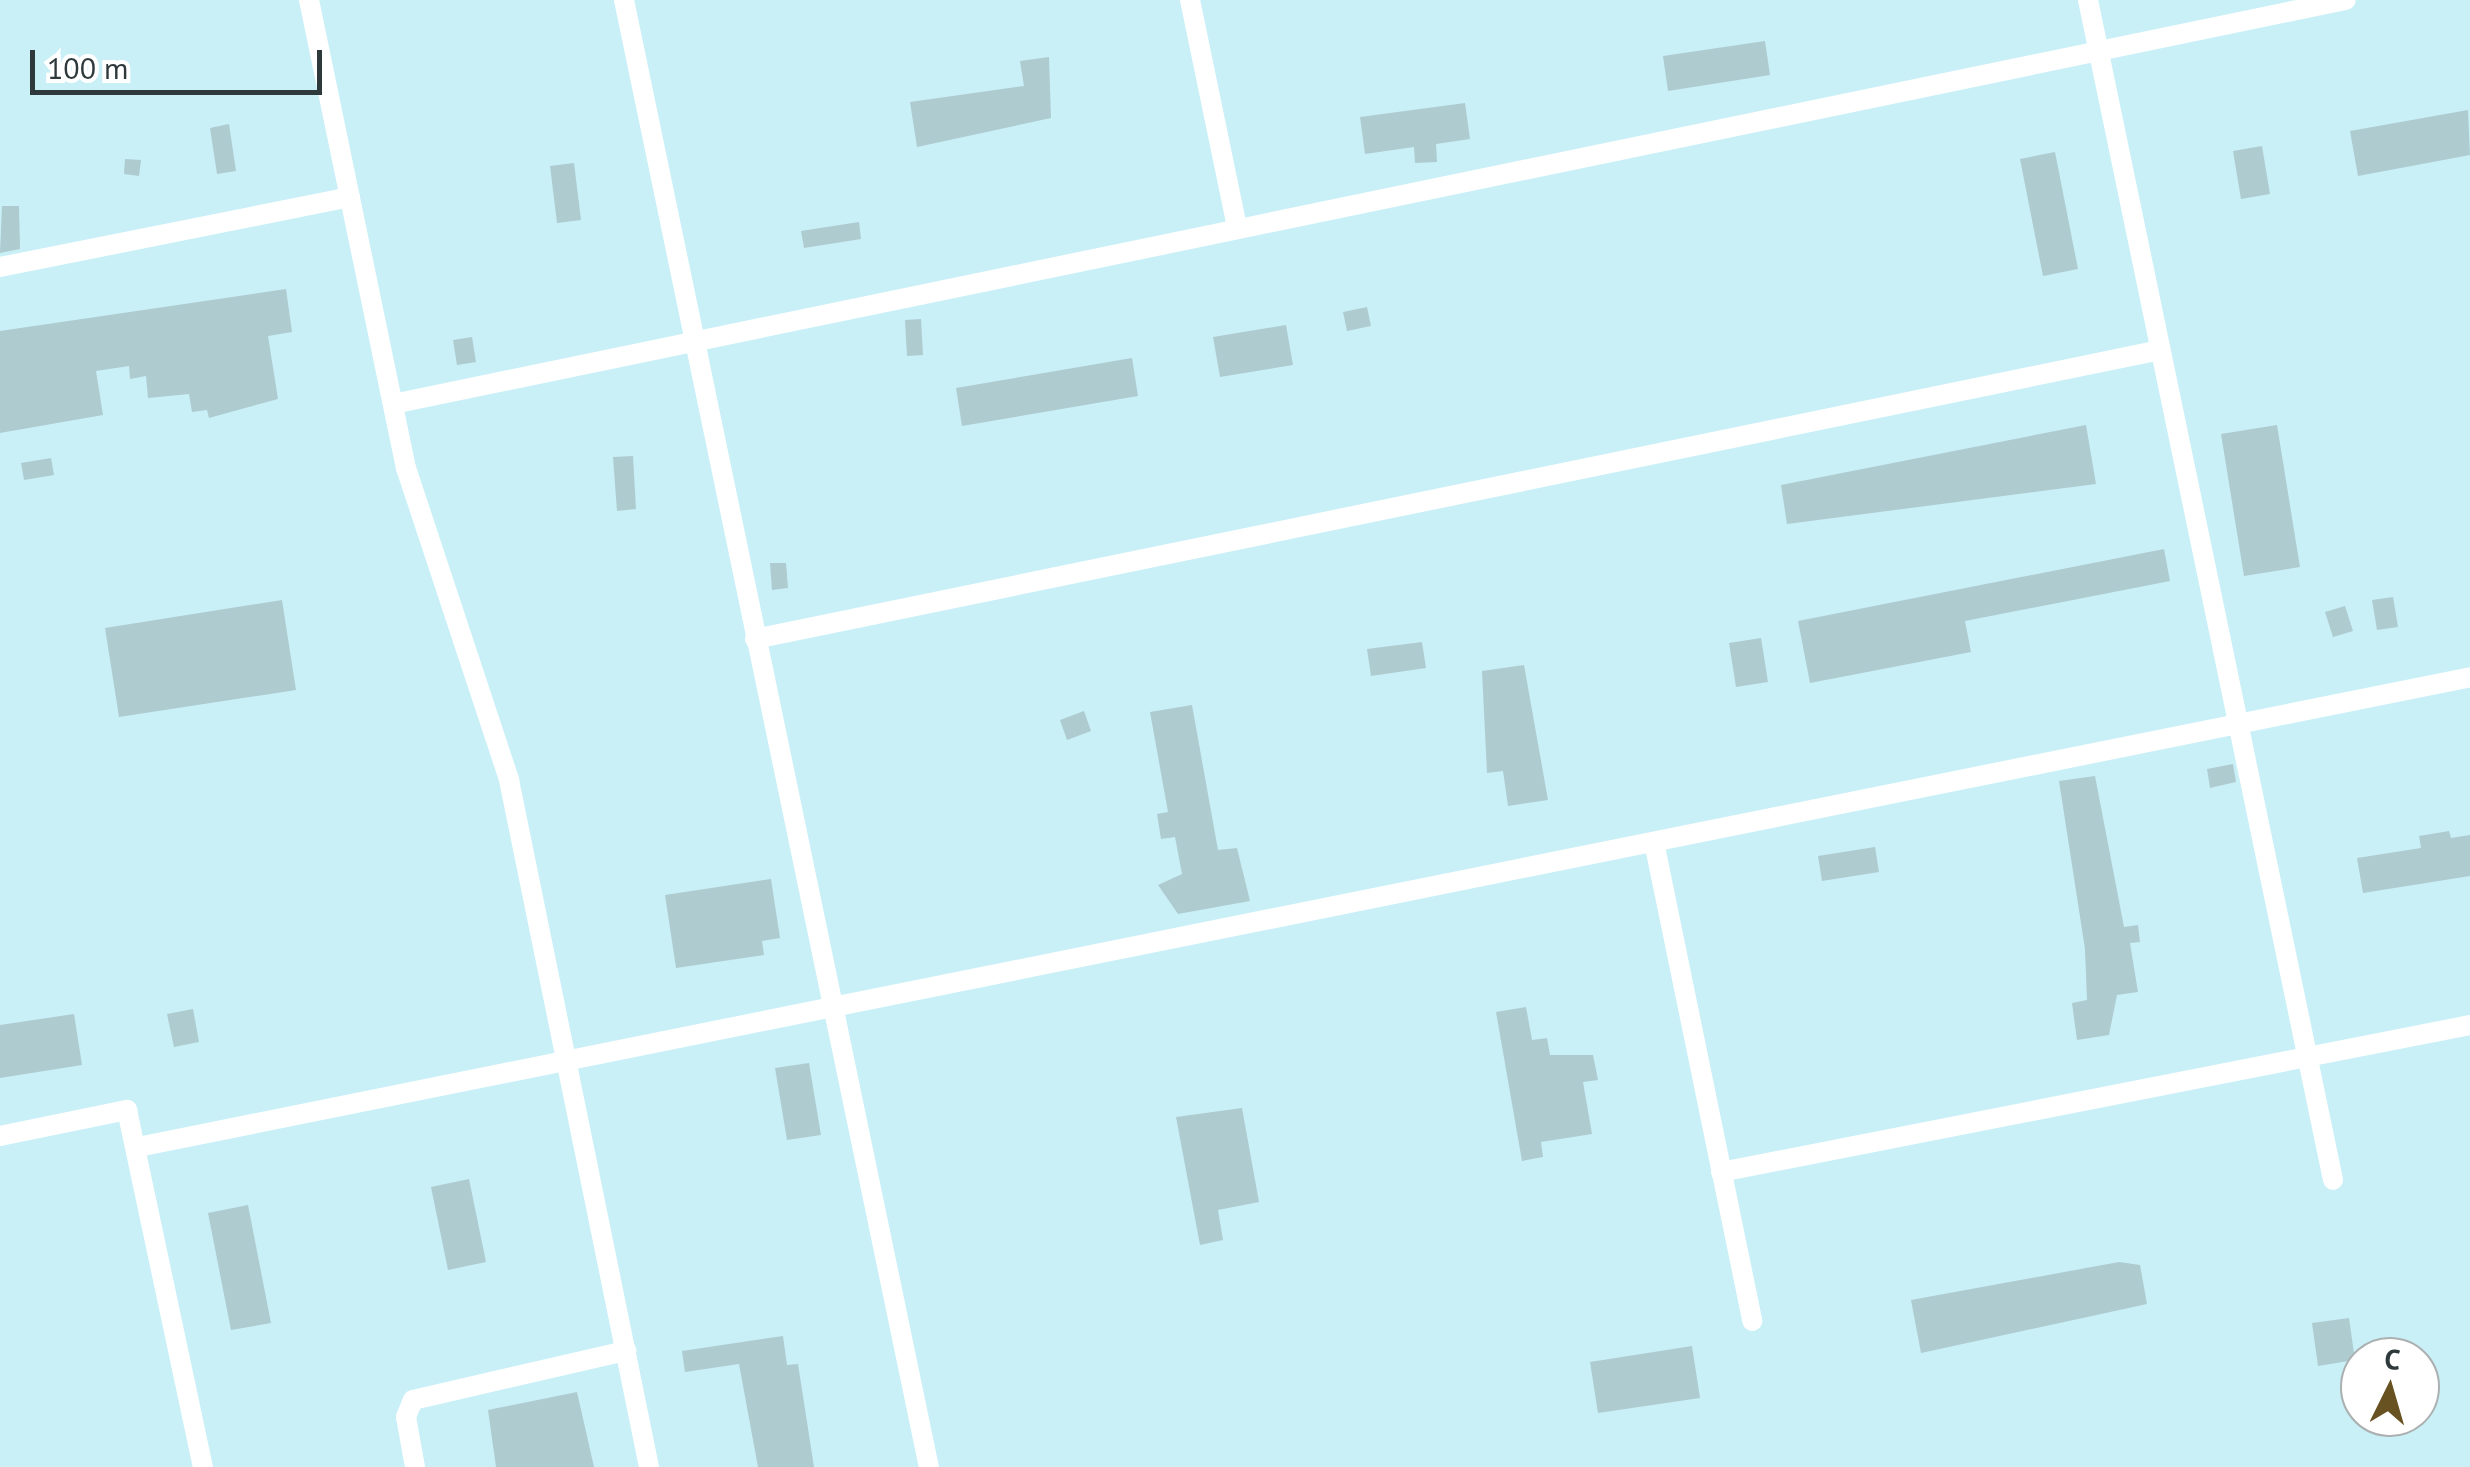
<!DOCTYPE html>
<meta charset="utf-8">
<style>
body{margin:0}
#map{position:relative;width:2470px;height:1467px;overflow:hidden;background:#dcfaff;font-family:"PT Sans",sans-serif}
div>[style]{position:absolute}
[style*='--x']{left:calc(var(--x)*1px);top:calc(var(--y)*1px);width:calc(var(--w)*1px);rotate:calc(var(--a)*1deg)}
.built>*{inset:0;background:#c9f0f7}
.building>*{inset:0;background:#aecbd0}
.minor>*{height:20px;margin:-10px;padding:0 10px;transform-origin:10px;border-radius:10px;background:#fff}
span{translate:-50% -50%;white-space:nowrap;text-align:center;line-height:1.15;-webkit-text-stroke:9px #fff;paint-order:stroke}
.north{position:absolute;left:2340px;top:1337px;width:100px;height:100px;box-sizing:border-box;background:#fff;border:2px solid #abb0b1;border-radius:50%;rotate:5deg;font-size:28px;font-weight:700;line-height:40px;text-align:center;color:#2d393b}
.north::after{content:'';display:block;margin:auto;width:35px;height:45px;background:#685221;clip-path:polygon(50% 0,100% 100%,50% 72%,0 100%)}
.scale{position:absolute;left:30px;top:50px;width:292px;height:45px;box-sizing:border-box;border:5px solid #2d393b;border-top:0;padding-left:12px;font-size:30px;line-height:35px;white-space:nowrap;color:#2d393b;-webkit-text-stroke:8px #fff;paint-order:stroke}
</style>
<div id="map">
<div class="built">
<div style="clip-path:polygon(evenodd,0 0,2470px 0,2470px 1467px,0 1467px,0 0,2360px 1357px,2420px 1357px,2420px 1417px,2360px 1417px,2360px 1357px)"></div>
</div>
<div class="building">
<div style="clip-path:polygon(1765px 41px,1770px 75px,1668px 91px,1663px 56px)"></div>
<div style="clip-path:polygon(1049px 57px,1051px 118px,917px 147px,910px 102px,1024px 86px,1020px 61px)"></div>
<div style="clip-path:polygon(1465px 103px,1470px 139px,1436px 144px,1437px 162px,1415px 163px,1414px 147px,1365px 154px,1360px 117px)"></div>
<div style="clip-path:polygon(2468px 110px,2470px 155px,2358px 176px,2350px 131px)"></div>
<div style="clip-path:polygon(229px 124px,236px 171px,217px 174px,210px 128px)"></div>
<div style="clip-path:polygon(2262px 146px,2270px 194px,2241px 199px,2233px 151px)"></div>
<div style="clip-path:polygon(2055px 152px,2078px 269px,2043px 276px,2020px 159px)"></div>
<div style="clip-path:polygon(125px 159px,141px 160px,139px 176px,124px 174px)"></div>
<div style="clip-path:polygon(574px 163px,581px 220px,557px 223px,550px 166px)"></div>
<div style="clip-path:polygon(2px 206px,19px 206px,20px 249px,0 253px)"></div>
<div style="clip-path:polygon(859px 222px,861px 239px,804px 248px,801px 231px)"></div>
<div style="clip-path:polygon(286px 289px,292px 332px,268px 336px,278px 399px,209px 418px,207px 410px,192px 412px,189px 394px,148px 398px,146px 376px,130px 379px,129px 366px,96px 371px,103px 415px,0 433px,0 331px)"></div>
<div style="clip-path:polygon(1367px 307px,1371px 326px,1347px 331px,1343px 312px)"></div>
<div style="clip-path:polygon(921px 319px,923px 355px,907px 356px,905px 320px)"></div>
<div style="clip-path:polygon(1286px 325px,1293px 365px,1220px 377px,1213px 337px)"></div>
<div style="clip-path:polygon(472px 337px,476px 362px,457px 365px,453px 340px)"></div>
<div style="clip-path:polygon(1132px 358px,1138px 396px,962px 426px,956px 388px)"></div>
<div style="clip-path:polygon(2086px 425px,2096px 484px,1787px 524px,1781px 485px)"></div>
<div style="clip-path:polygon(2277px 425px,2300px 567px,2244px 576px,2221px 434px)"></div>
<div style="clip-path:polygon(633px 456px,636px 509px,617px 511px,613px 457px)"></div>
<div style="clip-path:polygon(51px 458px,54px 475px,24px 480px,21px 463px)"></div>
<div style="clip-path:polygon(2164px 549px,2170px 581px,1965px 621px,1971px 652px,1810px 683px,1798px 621px)"></div>
<div style="clip-path:polygon(770px 563px,786px 563px,788px 588px,772px 590px)"></div>
<div style="clip-path:polygon(2393px 597px,2398px 627px,2377px 630px,2372px 600px)"></div>
<div style="clip-path:polygon(282px 600px,296px 690px,119px 717px,105px 628px)"></div>
<div style="clip-path:polygon(2345px 606px,2353px 631px,2333px 637px,2325px 612px)"></div>
<div style="clip-path:polygon(1761px 638px,1768px 682px,1736px 687px,1729px 643px)"></div>
<div style="clip-path:polygon(1422px 642px,1426px 668px,1371px 676px,1367px 649px)"></div>
<div style="clip-path:polygon(1524px 665px,1548px 800px,1508px 806px,1503px 771px,1487px 773px,1482px 671px)"></div>
<div style="clip-path:polygon(1192px 705px,1218px 850px,1237px 848px,1250px 901px,1178px 914px,1158px 885px,1182px 874px,1175px 837px,1161px 839px,1157px 814px,1168px 812px,1150px 712px)"></div>
<div style="clip-path:polygon(1084px 711px,1091px 731px,1067px 740px,1060px 720px)"></div>
<div style="clip-path:polygon(2233px 764px,2236px 782px,2210px 788px,2207px 769px)"></div>
<div style="clip-path:polygon(2095px 776px,2124px 927px,2138px 925px,2140px 942px,2130px 943px,2138px 992px,2117px 995px,2109px 1035px,2077px 1040px,2072px 1003px,2087px 1000px,2085px 949px,2059px 781px)"></div>
<div style="clip-path:polygon(2449px 831px,2451px 838px,2470px 835px,2470px 876px,2363px 893px,2357px 858px,2421px 848px,2419px 836px)"></div>
<div style="clip-path:polygon(1875px 847px,1879px 872px,1822px 881px,1818px 856px)"></div>
<div style="clip-path:polygon(771px 879px,780px 938px,762px 941px,764px 955px,676px 968px,665px 895px)"></div>
<div style="clip-path:polygon(1526px 1007px,1532px 1040px,1547px 1038px,1550px 1055px,1593px 1055px,1598px 1080px,1583px 1082px,1592px 1134px,1541px 1142px,1543px 1157px,1522px 1161px,1496px 1012px)"></div>
<div style="clip-path:polygon(193px 1009px,199px 1042px,174px 1047px,167px 1014px)"></div>
<div style="clip-path:polygon(74px 1014px,82px 1065px,0 1078px,0 1025px)"></div>
<div style="clip-path:polygon(809px 1063px,821px 1135px,787px 1140px,775px 1068px)"></div>
<div style="clip-path:polygon(1242px 1108px,1259px 1202px,1218px 1210px,1223px 1240px,1200px 1245px,1176px 1117px)"></div>
<div style="clip-path:polygon(469px 1179px,486px 1262px,448px 1270px,431px 1187px)"></div>
<div style="clip-path:polygon(248px 1205px,271px 1323px,231px 1330px,208px 1213px)"></div>
<div style="clip-path:polygon(2119px 1262px,2140px 1265px,2147px 1304px,1921px 1353px,1911px 1300px)"></div>
<div style="clip-path:polygon(2349px 1318px,2355px 1360px,2318px 1366px,2312px 1323px)"></div>
<div style="clip-path:polygon(783px 1336px,787px 1365px,798px 1364px,814px 1467px,758px 1467px,739px 1364px,685px 1372px,682px 1351px)"></div>
<div style="clip-path:polygon(1692px 1346px,1700px 1398px,1598px 1413px,1590px 1362px)"></div>
<div style="clip-path:polygon(577px 1392px,594px 1467px,496px 1467px,488px 1410px)"></div>
</div>
<div class="minor">
<div style="--x:309;--y:0;--w:478;--a:78.3"></div>
<div style="--x:406;--y:468;--w:329;--a:71.7"></div>
<div style="--x:509;--y:780;--w:701;--a:78.48"></div>
<div style="--x:624;--y:0;--w:1498;--a:78.26"></div>
<div style="--x:1190;--y:0;--w:232;--a:78.3"></div>
<div style="--x:2088;--y:0;--w:1205;--a:78.27"></div>
<div style="--x:0;--y:267;--w:357;--a:-11.3"></div>
<div style="--x:393;--y:404;--w:1994;--a:-11.69"></div>
<div style="--x:755;--y:639;--w:1434;--a:-11.62"></div>
<div style="--x:1654;--y:842;--w:489;--a:78.4"></div>
<div style="--x:0;--y:1136;--w:130;--a:-11.6"></div>
<div style="--x:127;--y:1110;--w:365;--a:78"></div>
<div style="--x:138;--y:1147;--w:2379;--a:-11.39"></div>
<div style="--x:1721;--y:1172;--w:763;--a:-11.1"></div>
<div style="--x:415;--y:1467;--w:51;--a:-100.2"></div>
<div style="--x:406;--y:1417;--w:18;--a:-68"></div>
<div style="--x:413;--y:1400;--w:219;--a:-13"></div>
</div>
<div class="north">С</div>
<div class="scale">100 m</div>
</div>
